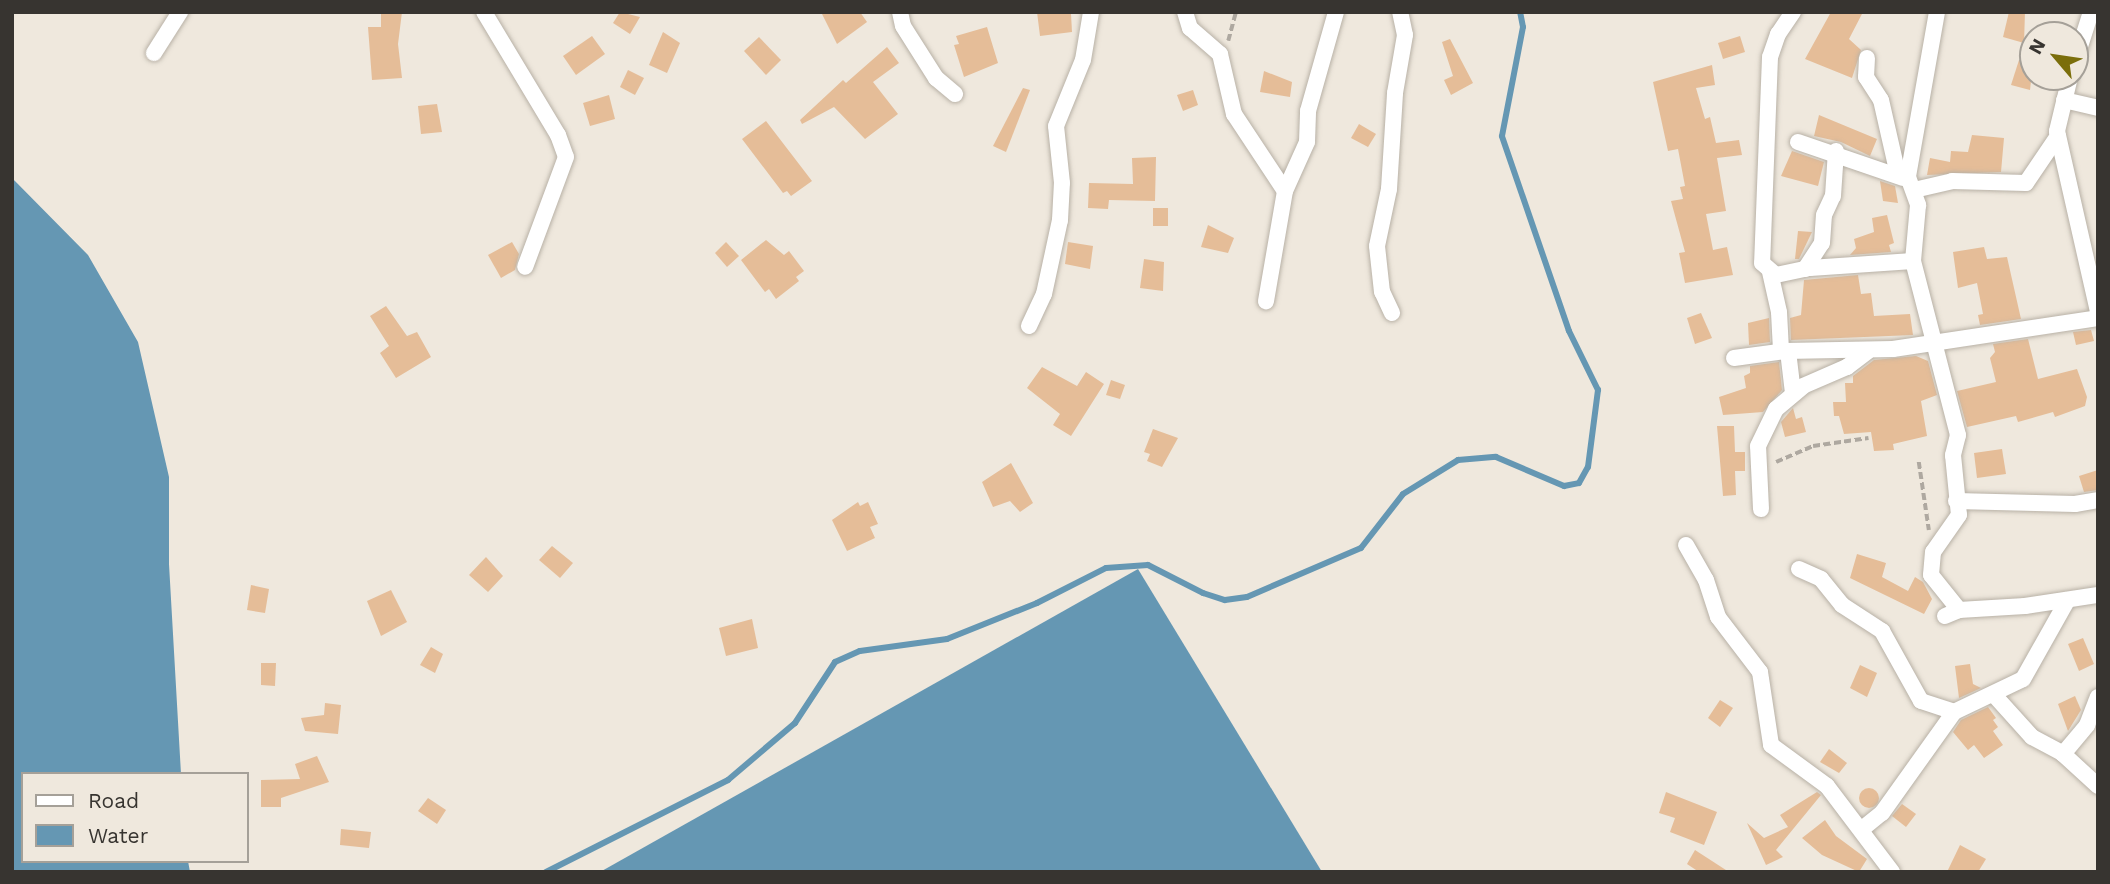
<!DOCTYPE html>
<style>
body{margin:0}
#map{position:relative;width:2110px;height:884px;overflow:hidden;background:#efe8dd;font-family:"Work Sans",sans-serif}
div>[style]{position:absolute}
[style*='--x']{left:calc(var(--x)*1px);top:calc(var(--y)*1px);width:calc(var(--w)*1px);rotate:calc(var(--a)*1deg)}
.water>*{inset:0;background:#6597b3}
.stream>*{height:6px;margin:-3px;padding:0 3px;transform-origin:3px;border-radius:3px;background:#6597b3}
.building>*{inset:0;background:#e5bd98}
.round{border-radius:50%}
.path>*{height:3.5px;margin-top:-1.75px;transform-origin:0;background:repeating-linear-gradient(90deg,#aea8a0 0 7px,transparent 0 10.5px)}
.roads{filter:drop-shadow(0 0 2px #b8b1a6) drop-shadow(0 0 2px #b8b1a6)}
.minor>*{height:16px;margin:-8px;padding:0 8px;transform-origin:8px;border-radius:8px;background:#fff}
span{translate:-50% -50%;white-space:nowrap;text-align:center;line-height:1.15;-webkit-text-stroke:7px #efe8dd;paint-order:stroke}
.frame{position:absolute;inset:0;border:14px solid #373430;pointer-events:none}
.legend{position:absolute;left:21px;top:772px;width:228px;height:91px;box-sizing:border-box;background:#efe8dd;border:2px solid #a5a098;margin:0;padding:9px 12px;list-style:none;font-size:21px;color:#373430}
.legend li{display:flex;align-items:center;gap:14px;height:35px}
.legend b{width:35px;border:2px solid #a5a098}
.north{position:absolute;left:2019px;top:21px;width:70px;height:70px;box-sizing:border-box;background:#efe8dd;border:2px solid #a5a098;border-radius:50%;rotate:299deg;font-size:19px;font-weight:700;line-height:28px;text-align:center;color:#373430}
.north::after{content:'';display:block;margin:auto;width:24px;height:32px;background:#7b6e0b;clip-path:polygon(50% 0,100% 100%,50% 72%,0 100%)}
</style>
<div id="map">
<div class="water">
<div style="clip-path:polygon(12px 178px,88px 255px,138px 342px,169px 477px,169px 564px,181px 774px,23px 774px,23px 861px,188px 861px,190px 872px,12px 872px)"></div>
<div style="clip-path:polygon(1138px 569px,1322px 872px,600px 872px)"></div>
</div>
<div class="stream">
<div style="--x:546;--y:872;--w:204;--a:-26.8"></div>
<div style="--x:728;--y:780;--w:88;--a:-40.4"></div>
<div style="--x:795;--y:723;--w:73;--a:-56.7"></div>
<div style="--x:835;--y:662;--w:27;--a:-24"></div>
<div style="--x:860;--y:651;--w:88;--a:-7.9"></div>
<div style="--x:947;--y:639;--w:97;--a:-21.8"></div>
<div style="--x:1037;--y:603;--w:77;--a:-26.9"></div>
<div style="--x:1106;--y:568;--w:42;--a:-4.1"></div>
<div style="--x:1148;--y:565;--w:62;--a:27"></div>
<div style="--x:1203;--y:593;--w:23;--a:18"></div>
<div style="--x:1225;--y:600;--w:22;--a:-8"></div>
<div style="--x:1247;--y:597;--w:124;--a:-23.3"></div>
<div style="--x:1361;--y:548;--w:68;--a:-52.1"></div>
<div style="--x:1403;--y:494;--w:65;--a:-31.7"></div>
<div style="--x:1458;--y:460;--w:38;--a:-5"></div>
<div style="--x:1496;--y:457;--w:74;--a:23.1"></div>
<div style="--x:1564;--y:486;--w:15;--a:-11"></div>
<div style="--x:1579;--y:483;--w:18;--a:-61"></div>
<div style="--x:1588;--y:467;--w:78;--a:-82.6"></div>
<div style="--x:1598;--y:390;--w:66;--a:-116.2"></div>
<div style="--x:1569;--y:331;--w:206;--a:-109"></div>
<div style="--x:1502;--y:136;--w:111;--a:-79.1"></div>
<div style="--x:1523;--y:27;--w:15;--a:-101"></div>
</div>
<div class="building">
<div style="clip-path:polygon(381px 12px,402px 12px,398px 44px,402px 78px,372px 80px,368px 27px,381px 27px)"></div>
<div style="clip-path:polygon(620px 12px,640px 17px,630px 34px,613px 23px)"></div>
<div style="clip-path:polygon(821px 12px,860px 12px,867px 22px,837px 44px)"></div>
<div style="clip-path:polygon(1037px 12px,1071px 14px,1072px 32px,1040px 36px)"></div>
<div style="clip-path:polygon(1831px 12px,1863px 12px,1849px 39px,1861px 50px,1852px 78px,1805px 59px)"></div>
<div style="clip-path:polygon(2009px 12px,2025px 12px,2024px 43px,2003px 37px)"></div>
<div style="clip-path:polygon(987px 27px,998px 63px,964px 77px,954px 45px,959px 44px,956px 36px)"></div>
<div style="clip-path:polygon(663px 32px,680px 43px,667px 73px,649px 65px)"></div>
<div style="clip-path:polygon(592px 36px,605px 54px,576px 75px,563px 56px)"></div>
<div style="clip-path:polygon(1740px 36px,1745px 52px,1723px 59px,1718px 43px)"></div>
<div style="clip-path:polygon(759px 37px,781px 60px,766px 75px,744px 51px)"></div>
<div style="clip-path:polygon(1450px 39px,1473px 83px,1451px 95px,1444px 80px,1453px 76px,1442px 42px)"></div>
<div style="clip-path:polygon(887px 47px,899px 63px,873px 82px,898px 114px,865px 139px,834px 107px,802px 124px,800px 120px,843px 80px,846px 83px)"></div>
<div style="clip-path:polygon(2019px 60px,2033px 64px,2030px 90px,2011px 85px)"></div>
<div style="clip-path:polygon(1712px 65px,1715px 85px,1696px 88px,1705px 119px,1710px 117px,1716px 143px,1739px 140px,1742px 155px,1717px 158px,1726px 211px,1706px 214px,1713px 250px,1727px 247px,1733px 275px,1685px 283px,1679px 253px,1685px 252px,1671px 201px,1683px 199px,1680px 187px,1685px 186px,1678px 149px,1668px 151px,1653px 82px)"></div>
<div style="clip-path:polygon(628px 70px,644px 78px,635px 95px,620px 87px)"></div>
<div style="clip-path:polygon(1264px 71px,1292px 82px,1290px 97px,1260px 92px)"></div>
<div style="clip-path:polygon(1023px 88px,1030px 90px,1006px 152px,993px 146px)"></div>
<div style="clip-path:polygon(1193px 90px,1198px 105px,1183px 111px,1177px 95px)"></div>
<div style="clip-path:polygon(609px 95px,615px 119px,590px 126px,583px 103px)"></div>
<div style="clip-path:polygon(437px 104px,442px 132px,421px 134px,418px 106px)"></div>
<div style="clip-path:polygon(1819px 115px,1877px 139px,1870px 156px,1841px 142px,1814px 136px)"></div>
<div style="clip-path:polygon(766px 121px,812px 181px,791px 196px,787px 191px,783px 193px,742px 139px)"></div>
<div style="clip-path:polygon(1359px 124px,1376px 134px,1368px 147px,1351px 138px)"></div>
<div style="clip-path:polygon(1972px 135px,2004px 138px,2001px 172px,1927px 175px,1930px 158px,1950px 162px,1951px 151px,1968px 152px)"></div>
<div style="clip-path:polygon(1792px 151px,1824px 162px,1818px 186px,1781px 176px)"></div>
<div style="clip-path:polygon(1156px 157px,1155px 201px,1109px 200px,1108px 209px,1088px 208px,1089px 183px,1133px 184px,1132px 158px)"></div>
<div style="clip-path:polygon(1880px 181px,1895px 186px,1898px 203px,1883px 201px)"></div>
<div style="clip-path:polygon(1153px 208px,1168px 208px,1168px 226px,1153px 226px)"></div>
<div style="clip-path:polygon(1887px 215px,1894px 243px,1889px 245px,1891px 252px,1850px 255px,1856px 248px,1854px 239px,1874px 232px,1872px 218px)"></div>
<div style="clip-path:polygon(1208px 225px,1234px 238px,1228px 253px,1201px 247px)"></div>
<div style="clip-path:polygon(1798px 231px,1812px 232px,1799px 259px,1795px 259px)"></div>
<div style="clip-path:polygon(766px 240px,784px 255px,789px 251px,804px 271px,796px 277px,799px 281px,776px 299px,769px 289px,765px 292px,741px 260px)"></div>
<div style="clip-path:polygon(512px 242px,519px 254px,515px 270px,501px 278px,488px 255px)"></div>
<div style="clip-path:polygon(726px 242px,739px 256px,727px 267px,715px 253px)"></div>
<div style="clip-path:polygon(1068px 242px,1093px 246px,1090px 269px,1065px 264px)"></div>
<div style="clip-path:polygon(1984px 247px,1987px 259px,2007px 257px,2021px 319px,1980px 325px,1978px 315px,1983px 314px,1977px 283px,1958px 288px,1953px 252px)"></div>
<div style="clip-path:polygon(1144px 259px,1164px 262px,1163px 291px,1140px 288px)"></div>
<div style="clip-path:polygon(1858px 275px,1861px 294px,1871px 293px,1874px 316px,1910px 314px,1913px 335px,1791px 340px,1790px 318px,1801px 315px,1804px 280px)"></div>
<div style="clip-path:polygon(386px 306px,407px 336px,417px 332px,431px 357px,396px 378px,380px 353px,389px 346px,370px 316px)"></div>
<div style="clip-path:polygon(1701px 313px,1712px 338px,1695px 344px,1687px 318px)"></div>
<div style="clip-path:polygon(1769px 318px,1770px 342px,1749px 345px,1748px 323px)"></div>
<div style="clip-path:polygon(2091px 330px,2094px 341px,2076px 345px,2073px 332px)"></div>
<div style="clip-path:polygon(2028px 339px,2038px 379px,2077px 369px,2087px 397px,2085px 406px,2055px 417px,2053px 412px,2018px 422px,2016px 416px,1967px 427px,1957px 391px,1996px 382px,1990px 358px,1995px 352px,1993px 344px)"></div>
<div style="clip-path:polygon(1916px 356px,1928px 361px,1937px 395px,1921px 401px,1927px 436px,1893px 444px,1894px 450px,1874px 451px,1871px 432px,1844px 434px,1839px 416px,1834px 416px,1833px 402px,1846px 402px,1845px 383px,1853px 383px,1853px 376px,1874px 360px)"></div>
<div style="clip-path:polygon(1779px 362px,1782px 390px,1763px 412px,1723px 415px,1719px 397px,1746px 388px,1744px 376px,1750px 373px,1750px 366px)"></div>
<div style="clip-path:polygon(1042px 367px,1077px 386px,1086px 372px,1104px 384px,1071px 436px,1053px 425px,1060px 414px,1027px 388px)"></div>
<div style="clip-path:polygon(1111px 380px,1125px 385px,1120px 399px,1106px 395px)"></div>
<div style="clip-path:polygon(1793px 408px,1796px 419px,1802px 417px,1806px 432px,1785px 437px,1781px 422px)"></div>
<div style="clip-path:polygon(1717px 426px,1734px 426px,1735px 452px,1745px 452px,1745px 471px,1735px 471px,1736px 495px,1723px 496px)"></div>
<div style="clip-path:polygon(1153px 429px,1178px 438px,1162px 467px,1147px 461px,1150px 454px,1144px 452px)"></div>
<div style="clip-path:polygon(2002px 449px,2006px 474px,1977px 478px,1974px 453px)"></div>
<div style="clip-path:polygon(1011px 463px,1033px 503px,1020px 512px,1010px 501px,993px 507px,982px 482px)"></div>
<div style="clip-path:polygon(2098px 470px,2098px 490px,2084px 492px,2079px 476px)"></div>
<div style="clip-path:polygon(858px 502px,860px 506px,868px 502px,878px 524px,870px 527px,875px 538px,847px 551px,832px 520px)"></div>
<div style="clip-path:polygon(552px 546px,573px 563px,560px 578px,539px 560px)"></div>
<div style="clip-path:polygon(1857px 554px,1886px 563px,1882px 577px,1908px 591px,1915px 577px,1923px 582px,1932px 599px,1924px 614px,1850px 578px)"></div>
<div style="clip-path:polygon(486px 557px,503px 576px,488px 592px,469px 575px)"></div>
<div style="clip-path:polygon(251px 585px,269px 589px,265px 613px,247px 610px)"></div>
<div style="clip-path:polygon(391px 590px,407px 622px,381px 636px,367px 601px)"></div>
<div style="clip-path:polygon(752px 619px,758px 648px,726px 656px,719px 628px)"></div>
<div style="clip-path:polygon(2083px 638px,2094px 664px,2079px 671px,2068px 644px)"></div>
<div style="clip-path:polygon(431px 647px,443px 654px,435px 673px,420px 665px)"></div>
<div style="clip-path:polygon(261px 663px,276px 663px,275px 686px,261px 685px)"></div>
<div style="clip-path:polygon(1970px 664px,1973px 684px,1981px 688px,1959px 698px,1955px 666px)"></div>
<div style="clip-path:polygon(1860px 665px,1877px 673px,1867px 697px,1850px 688px)"></div>
<div style="clip-path:polygon(2075px 696px,2081px 710px,2068px 731px,2058px 704px)"></div>
<div style="clip-path:polygon(1720px 700px,1733px 708px,1720px 727px,1708px 718px)"></div>
<div style="clip-path:polygon(325px 703px,341px 705px,338px 734px,305px 731px,301px 718px,324px 715px)"></div>
<div style="clip-path:polygon(1988px 707px,1996px 718px,1993px 720px,1998px 727px,1993px 731px,2003px 745px,1984px 758px,1974px 745px,1968px 750px,1953px 732px,1961px 720px)"></div>
<div style="clip-path:polygon(1829px 749px,1847px 763px,1839px 773px,1820px 762px)"></div>
<div style="clip-path:polygon(317px 756px,329px 782px,281px 798px,281px 807px,261px 807px,261px 780px,300px 779px,295px 764px)"></div>
<div class="round" style="left:1859px;top:788px;width:20px;height:20px"></div>
<div style="clip-path:polygon(1666px 792px,1717px 812px,1704px 845px,1670px 832px,1675px 818px,1659px 813px)"></div>
<div style="clip-path:polygon(1817px 792px,1821px 795px,1776px 850px,1783px 857px,1766px 865px,1747px 823px,1764px 838px,1788px 827px,1780px 815px)"></div>
<div style="clip-path:polygon(428px 798px,446px 810px,437px 824px,418px 811px)"></div>
<div style="clip-path:polygon(1902px 804px,1916px 814px,1906px 827px,1892px 816px)"></div>
<div style="clip-path:polygon(1825px 820px,1836px 836px,1867px 859px,1859px 872px,1822px 855px,1802px 838px)"></div>
<div style="clip-path:polygon(341px 829px,371px 832px,369px 848px,340px 845px)"></div>
<div style="clip-path:polygon(1960px 845px,1986px 859px,1978px 872px,1947px 872px)"></div>
<div style="clip-path:polygon(1695px 850px,1729px 872px,1699px 872px,1687px 864px)"></div>
</div>
<div class="path">
<div style="--x:1228;--y:41;--w:30;--a:-75"></div>
<div style="--x:1776;--y:462;--w:40;--a:-23.4"></div>
<div style="--x:1813;--y:446;--w:56;--a:-8.3"></div>
<div style="--x:1919;--y:462;--w:69;--a:81.6"></div>
</div>
<div class="roads">
<div class="minor">
<div style="--x:484;--y:12;--w:144;--a:59"></div>
<div style="--x:558;--y:135;--w:23;--a:70"></div>
<div style="--x:566;--y:157;--w:117;--a:110.4"></div>
<div style="--x:900;--y:12;--w:14;--a:78"></div>
<div style="--x:903;--y:26;--w:62;--a:57.6"></div>
<div style="--x:936;--y:78;--w:25;--a:40"></div>
<div style="--x:1185;--y:12;--w:17;--a:73"></div>
<div style="--x:1190;--y:28;--w:40;--a:41"></div>
<div style="--x:1220;--y:54;--w:62;--a:76.9"></div>
<div style="--x:1234;--y:114;--w:92;--a:56.5"></div>
<div style="--x:1285;--y:191;--w:112;--a:99.8"></div>
<div style="--x:1793;--y:12;--w:27;--a:124"></div>
<div style="--x:1778;--y:34;--w:24;--a:109"></div>
<div style="--x:1770;--y:57;--w:206;--a:92.2"></div>
<div style="--x:1762;--y:263;--w:18;--a:41"></div>
<div style="--x:1776;--y:275;--w:35;--a:-12"></div>
<div style="--x:1810;--y:268;--w:103;--a:-3.9"></div>
<div style="--x:1937;--y:12;--w:168;--a:100"></div>
<div style="--x:1908;--y:177;--w:30;--a:70"></div>
<div style="--x:1918;--y:205;--w:56;--a:95.1"></div>
<div style="--x:1913;--y:261;--w:180;--a:75.5"></div>
<div style="--x:1958;--y:435;--w:21;--a:104"></div>
<div style="--x:1953;--y:455;--w:60;--a:84.3"></div>
<div style="--x:1959;--y:515;--w:45;--a:125.1"></div>
<div style="--x:1933;--y:552;--w:23;--a:95"></div>
<div style="--x:1931;--y:575;--w:45;--a:51.3"></div>
<div style="--x:154;--y:53;--w:49;--a:-57.6"></div>
<div style="--x:1867;--y:58;--w:19;--a:93"></div>
<div style="--x:1866;--y:77;--w:27;--a:57"></div>
<div style="--x:1881;--y:100;--w:77;--a:77.2"></div>
<div style="--x:2075;--y:62;--w:52;--a:-72.3"></div>
<div style="--x:2070;--y:77;--w:56;--a:103.5"></div>
<div style="--x:2057;--y:131;--w:186;--a:77.2"></div>
<div style="--x:2064;--y:100;--w:35;--a:13"></div>
<div style="--x:1798;--y:142;--w:111;--a:18.9"></div>
<div style="--x:1914;--y:190;--w:39;--a:-13"></div>
<div style="--x:1952;--y:181;--w:74;--a:1.5"></div>
<div style="--x:2026;--y:183;--w:57;--a:-55.8"></div>
<div style="--x:1285;--y:191;--w:54;--a:-65.8"></div>
<div style="--x:1307;--y:142;--w:31;--a:-88"></div>
<div style="--x:1308;--y:111;--w:103;--a:-74.2"></div>
<div style="--x:1805;--y:269;--w:31;--a:-57"></div>
<div style="--x:1822;--y:243;--w:28;--a:-86"></div>
<div style="--x:1824;--y:215;--w:21;--a:-65"></div>
<div style="--x:1833;--y:196;--w:45;--a:-86.2"></div>
<div style="--x:1770;--y:272;--w:41;--a:77.3"></div>
<div style="--x:1779;--y:312;--w:39;--a:87"></div>
<div style="--x:1392;--y:313;--w:23;--a:-115"></div>
<div style="--x:1382;--y:292;--w:46;--a:-96.2"></div>
<div style="--x:1377;--y:246;--w:58;--a:-78.1"></div>
<div style="--x:1389;--y:189;--w:96;--a:-86.4"></div>
<div style="--x:1395;--y:93;--w:59;--a:-80.2"></div>
<div style="--x:1405;--y:35;--w:24;--a:-102"></div>
<div style="--x:1029;--y:326;--w:35;--a:-65"></div>
<div style="--x:1044;--y:294;--w:76;--a:-77.8"></div>
<div style="--x:1060;--y:220;--w:37;--a:-87"></div>
<div style="--x:1062;--y:183;--w:57;--a:-96"></div>
<div style="--x:1056;--y:126;--w:71;--a:-67.8"></div>
<div style="--x:1083;--y:60;--w:49;--a:-80.5"></div>
<div style="--x:1788;--y:351;--w:42;--a:83.2"></div>
<div style="--x:1734;--y:358;--w:51;--a:-7.8"></div>
<div style="--x:1785;--y:351;--w:108;--a:-1.1"></div>
<div style="--x:1893;--y:349;--w:207;--a:-8.6"></div>
<div style="--x:1956;--y:501;--w:119;--a:1.4"></div>
<div style="--x:2075;--y:504;--w:23;--a:-10"></div>
<div style="--x:1761;--y:509;--w:63;--a:-92.7"></div>
<div style="--x:1758;--y:446;--w:41;--a:-64.1"></div>
<div style="--x:1776;--y:409;--w:35;--a:-40"></div>
<div style="--x:1803;--y:386;--w:48;--a:-23.4"></div>
<div style="--x:1847;--y:367;--w:26;--a:-37"></div>
<div style="--x:1686;--y:545;--w:40;--a:60.3"></div>
<div style="--x:1706;--y:580;--w:39;--a:72"></div>
<div style="--x:1718;--y:617;--w:69;--a:52.6"></div>
<div style="--x:1760;--y:672;--w:74;--a:81.4"></div>
<div style="--x:1771;--y:745;--w:69;--a:36.2"></div>
<div style="--x:1827;--y:786;--w:108;--a:52.9"></div>
<div style="--x:1799;--y:569;--w:24;--a:24"></div>
<div style="--x:1821;--y:579;--w:33;--a:51"></div>
<div style="--x:1842;--y:605;--w:48;--a:33"></div>
<div style="--x:1882;--y:631;--w:80;--a:60.9"></div>
<div style="--x:1921;--y:701;--w:35;--a:18"></div>
<div style="--x:1945;--y:616;--w:15;--a:-23"></div>
<div style="--x:1959;--y:610;--w:66;--a:-3.5"></div>
<div style="--x:2025;--y:606;--w:74;--a:-8.6"></div>
<div style="--x:1995;--y:696;--w:55;--a:47.9"></div>
<div style="--x:2032;--y:737;--w:34;--a:28"></div>
<div style="--x:2062;--y:753;--w:49;--a:42.5"></div>
<div style="--x:2063;--y:754;--w:38;--a:-50"></div>
<div style="--x:2087;--y:725;--w:30;--a:-69"></div>
<div style="--x:1862;--y:829;--w:26;--a:-39"></div>
<div style="--x:1882;--y:813;--w:124;--a:-54.5"></div>
<div style="--x:1954;--y:712;--w:76;--a:-25.6"></div>
<div style="--x:2023;--y:679;--w:90;--a:-60.6"></div>
</div>
</div>
<div class="frame"></div>
<ul class="legend">
<li><b style="height:9px;background:#fff"></b>Road</li>
<li><b style="height:19px;background:#6597b3"></b>Water</li>
</ul>
<div class="north">N</div>
</div>
